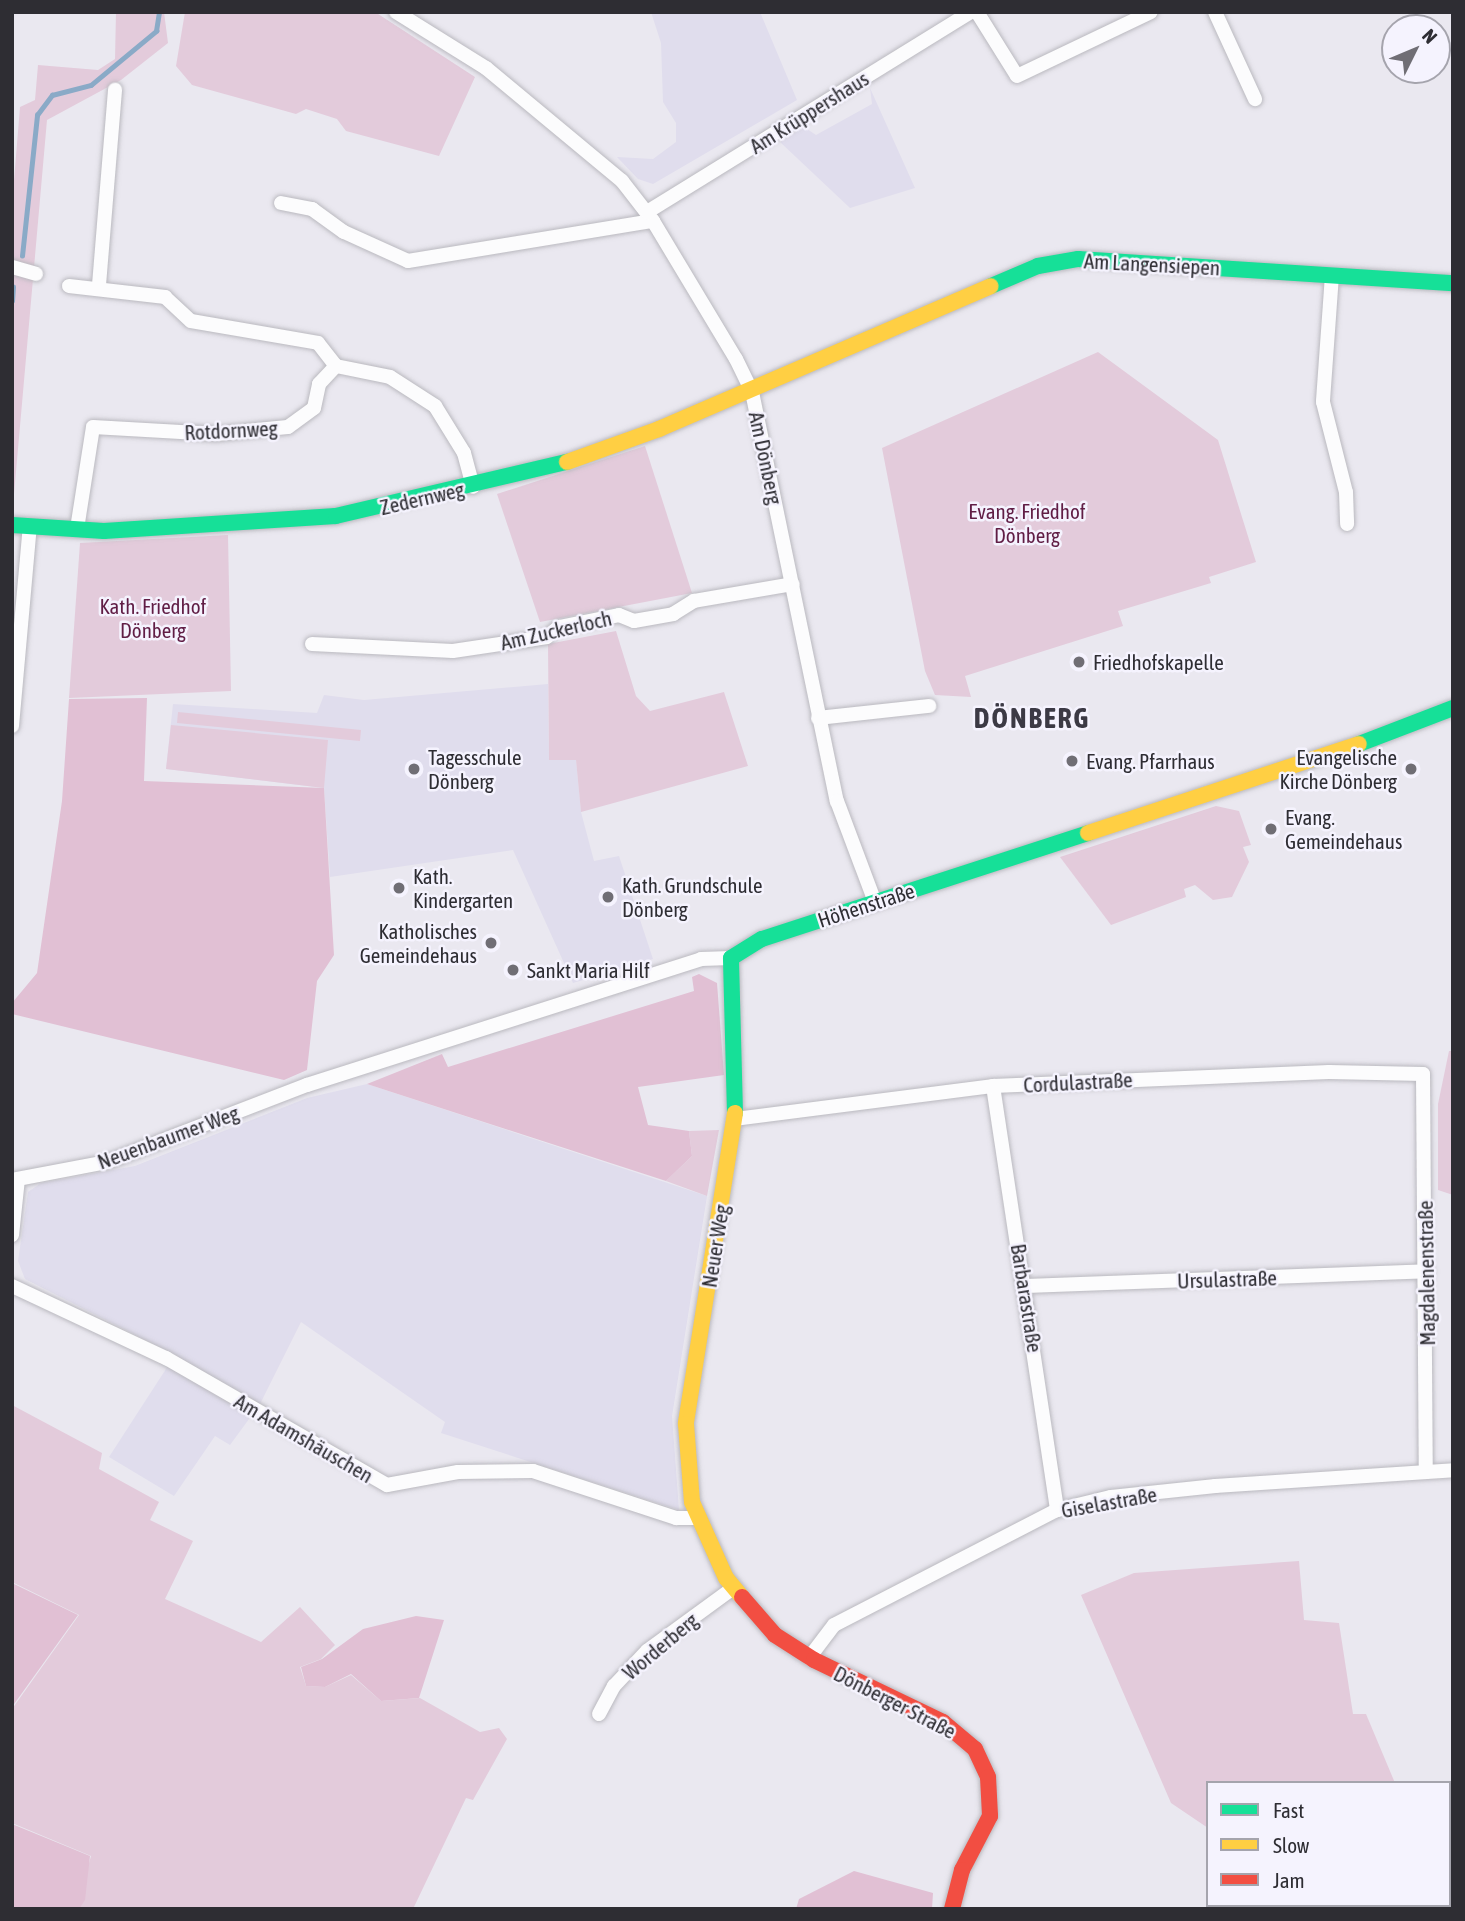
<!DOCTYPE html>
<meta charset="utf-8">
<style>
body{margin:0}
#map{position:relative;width:1465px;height:1921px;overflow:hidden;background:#eae8f0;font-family:"Asap Condensed",sans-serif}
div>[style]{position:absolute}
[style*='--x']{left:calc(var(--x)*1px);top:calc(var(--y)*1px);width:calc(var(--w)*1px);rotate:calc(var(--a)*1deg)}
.built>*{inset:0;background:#e0dded}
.green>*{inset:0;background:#e3cbdb}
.forest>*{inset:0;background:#e1c0d4}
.stream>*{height:4.5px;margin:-2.25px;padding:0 2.25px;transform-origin:2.25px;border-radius:2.25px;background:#8aaac7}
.roads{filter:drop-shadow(0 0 2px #bab9bf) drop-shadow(0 0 2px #bab9bf)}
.street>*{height:14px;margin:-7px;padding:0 7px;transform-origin:7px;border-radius:7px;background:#fcfcfd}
.fast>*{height:16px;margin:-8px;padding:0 8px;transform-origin:8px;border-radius:8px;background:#16e098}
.slow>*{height:16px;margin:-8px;padding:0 8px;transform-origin:8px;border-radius:8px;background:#ffcf43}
.jam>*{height:16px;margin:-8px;padding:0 8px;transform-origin:8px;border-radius:8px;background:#f24e42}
.dots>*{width:19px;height:19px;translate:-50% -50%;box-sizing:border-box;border:4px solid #f5f3fe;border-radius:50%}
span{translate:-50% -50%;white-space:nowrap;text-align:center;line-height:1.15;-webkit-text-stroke:5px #f5f3fe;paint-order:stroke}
.street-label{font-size:21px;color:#2e2d33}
.park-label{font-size:21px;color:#601d45}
.poi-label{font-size:21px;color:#2e2d33}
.left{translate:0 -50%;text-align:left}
.right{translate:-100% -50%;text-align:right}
.district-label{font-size:28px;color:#3c3a45;font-weight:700;letter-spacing:2px}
.frame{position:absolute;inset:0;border:14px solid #2e2d33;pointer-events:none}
.legend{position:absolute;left:1206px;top:1781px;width:245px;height:126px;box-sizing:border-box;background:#f5f3fe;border:2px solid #a5a4ad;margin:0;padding:9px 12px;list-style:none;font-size:21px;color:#2e2d33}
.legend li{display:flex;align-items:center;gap:14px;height:35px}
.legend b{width:35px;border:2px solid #a5a4ad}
.north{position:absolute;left:1381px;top:14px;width:70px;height:70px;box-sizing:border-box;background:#f5f3fe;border:2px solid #a5a4ad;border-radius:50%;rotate:47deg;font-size:19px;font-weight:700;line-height:28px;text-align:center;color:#2e2d33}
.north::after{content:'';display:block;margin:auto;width:24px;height:32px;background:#706e75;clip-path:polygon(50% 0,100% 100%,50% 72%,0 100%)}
</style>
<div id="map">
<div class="built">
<div style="clip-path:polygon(651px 12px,760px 12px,797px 100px,653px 184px,638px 179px,617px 157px,653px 159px,676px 142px,676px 123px,663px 102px,661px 43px)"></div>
<div style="clip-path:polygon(870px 88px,915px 188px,850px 208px,780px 142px,804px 127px,816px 135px,872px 104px)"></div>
<div style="clip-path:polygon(548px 684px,549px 760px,576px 759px,581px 812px,594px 861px,619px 856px,653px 959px,573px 983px,513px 850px,330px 877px,324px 788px,166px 769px,173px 704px,317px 713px,324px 695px,364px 700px)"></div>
<div style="clip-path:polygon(367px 1084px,707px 1196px,672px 1416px,679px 1510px,441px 1433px,445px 1422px,301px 1322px,260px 1404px,230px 1445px,215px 1436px,174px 1496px,109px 1457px,175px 1355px,25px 1279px,18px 1261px,28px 1192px,41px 1183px,135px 1166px,307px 1098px)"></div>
</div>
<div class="green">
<div style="clip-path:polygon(116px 12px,164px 12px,168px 43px,121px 80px,47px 120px,12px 517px,12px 205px,20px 107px,35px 100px,38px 65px,98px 70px,115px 59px)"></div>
<div style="clip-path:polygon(185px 12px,375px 12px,475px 77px,439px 156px,346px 131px,337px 119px,306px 109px,296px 114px,192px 85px,176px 66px)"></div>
<div style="clip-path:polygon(1098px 352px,1218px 440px,1256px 562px,1209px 577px,1211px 583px,1118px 611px,1123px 626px,965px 676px,971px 697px,935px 695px,925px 671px,882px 448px)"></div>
<div style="clip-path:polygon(645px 446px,692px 593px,540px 622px,497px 494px)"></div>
<div style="clip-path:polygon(228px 535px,231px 691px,69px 698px,80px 543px)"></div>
<div style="clip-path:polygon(616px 631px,636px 696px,650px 711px,724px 692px,748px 766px,581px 812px,576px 760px,549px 760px,548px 644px)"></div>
<div style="clip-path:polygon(178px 712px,361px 730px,360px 741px,177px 723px)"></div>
<div style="clip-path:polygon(171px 725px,328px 740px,324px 788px,166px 769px)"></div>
<div style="clip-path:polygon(1216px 806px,1239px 811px,1251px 845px,1243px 847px,1249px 862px,1232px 897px,1213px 900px,1195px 885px,1184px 889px,1186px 897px,1111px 925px,1060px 857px)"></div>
<div style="clip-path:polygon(1449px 1051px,1453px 1051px,1453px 1195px,1438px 1190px,1438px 1104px)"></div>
<div style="clip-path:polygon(719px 1130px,707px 1196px,666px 1181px,692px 1156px,689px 1131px)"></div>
<div style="clip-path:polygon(12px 1405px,102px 1453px,99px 1469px,159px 1502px,150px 1520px,193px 1541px,165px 1599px,261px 1642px,300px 1607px,335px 1645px,321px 1659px,300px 1667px,306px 1686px,325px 1687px,351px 1675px,381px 1701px,420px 1698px,480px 1732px,499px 1728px,507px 1739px,473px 1800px,466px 1798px,413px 1909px,12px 1909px,48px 1854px,89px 1863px,91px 1856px,12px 1823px,12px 1709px,79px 1615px,12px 1582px)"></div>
<div style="clip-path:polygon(1299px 1561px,1304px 1620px,1339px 1623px,1353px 1714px,1366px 1714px,1395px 1783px,1208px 1783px,1208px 1828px,1171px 1803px,1081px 1595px,1134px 1573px)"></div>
</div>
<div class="forest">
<div style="clip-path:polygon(147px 698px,144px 781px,324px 788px,334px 955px,317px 981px,307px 1070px,284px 1080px,12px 1014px,12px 1003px,37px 973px,62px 801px,69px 699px)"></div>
<div style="clip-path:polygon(699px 974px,717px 983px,724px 1075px,638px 1087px,648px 1125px,689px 1131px,692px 1156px,666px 1181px,367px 1084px,442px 1054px,448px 1067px,694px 991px,692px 977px)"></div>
<div style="clip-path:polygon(12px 1583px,78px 1615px,12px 1707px)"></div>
<div style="clip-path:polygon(416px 1616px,444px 1620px,419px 1698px,381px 1701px,351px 1674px,325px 1687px,306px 1686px,301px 1667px,322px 1659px,363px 1629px)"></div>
<div style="clip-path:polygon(12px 1824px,90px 1856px,85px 1900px,79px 1909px,12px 1909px)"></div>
<div style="clip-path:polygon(854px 1871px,933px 1893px,932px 1909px,796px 1909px,799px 1899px)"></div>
</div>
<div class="stream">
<div style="--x:22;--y:256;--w:142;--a:-83.9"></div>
<div style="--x:37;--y:115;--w:25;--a:-53"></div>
<div style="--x:52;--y:95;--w:40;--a:-14.4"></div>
<div style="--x:91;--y:85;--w:85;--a:-39.7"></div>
<div style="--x:156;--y:31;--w:19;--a:-81"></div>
<div style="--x:12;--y:301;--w:14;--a:-86"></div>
</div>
<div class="roads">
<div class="street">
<div style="--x:396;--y:12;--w:106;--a:31.9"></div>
<div style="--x:486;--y:68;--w:177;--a:39.7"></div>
<div style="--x:622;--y:181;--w:51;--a:52.2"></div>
<div style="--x:653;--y:221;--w:161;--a:59"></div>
<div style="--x:736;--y:359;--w:37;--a:64"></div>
<div style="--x:752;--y:392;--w:418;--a:78.3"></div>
<div style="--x:837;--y:801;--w:108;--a:69.4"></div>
<div style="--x:977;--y:12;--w:75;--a:58"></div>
<div style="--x:1017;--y:76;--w:148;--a:-25.5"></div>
<div style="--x:1215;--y:12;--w:96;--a:65.3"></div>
<div style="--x:281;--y:203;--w:32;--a:11"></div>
<div style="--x:312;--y:209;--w:39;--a:36"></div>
<div style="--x:344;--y:232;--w:70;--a:24.4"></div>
<div style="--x:408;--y:261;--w:248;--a:-9.3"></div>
<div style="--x:647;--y:212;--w:381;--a:-31.7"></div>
<div style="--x:12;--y:267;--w:25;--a:16"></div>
<div style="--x:1332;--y:275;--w:127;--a:94.1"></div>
<div style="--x:1323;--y:402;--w:93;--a:75.7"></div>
<div style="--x:1346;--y:492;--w:32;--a:88"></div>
<div style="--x:99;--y:285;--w:196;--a:-85.3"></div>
<div style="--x:69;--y:286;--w:97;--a:6.5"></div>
<div style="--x:165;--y:297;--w:35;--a:43"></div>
<div style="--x:191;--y:321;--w:129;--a:9.8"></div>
<div style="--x:318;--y:343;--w:29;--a:52"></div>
<div style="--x:336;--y:366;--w:55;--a:11.5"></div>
<div style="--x:390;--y:377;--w:54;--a:32.8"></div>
<div style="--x:435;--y:406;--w:55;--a:58.3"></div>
<div style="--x:464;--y:453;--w:35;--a:75"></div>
<div style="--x:77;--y:529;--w:103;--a:-81.1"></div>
<div style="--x:93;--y:427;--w:123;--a:3.3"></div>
<div style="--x:216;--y:434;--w:72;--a:-5.6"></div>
<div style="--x:288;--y:427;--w:32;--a:-36"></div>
<div style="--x:314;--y:408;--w:25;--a:-78"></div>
<div style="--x:319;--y:384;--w:25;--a:-47"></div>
<div style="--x:312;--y:644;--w:141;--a:2.8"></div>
<div style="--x:453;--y:651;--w:95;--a:-8.5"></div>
<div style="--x:547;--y:637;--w:16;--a:-40"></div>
<div style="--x:559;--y:627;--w:61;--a:-11.3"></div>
<div style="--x:619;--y:615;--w:16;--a:22"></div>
<div style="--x:634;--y:621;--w:40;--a:-10"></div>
<div style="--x:673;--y:614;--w:25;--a:-32"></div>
<div style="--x:694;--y:601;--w:100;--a:-9.7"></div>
<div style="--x:818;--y:718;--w:112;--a:-6.2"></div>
<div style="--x:12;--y:726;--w:201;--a:-84.9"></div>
<div style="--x:993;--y:1086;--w:429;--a:81.4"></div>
<div style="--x:735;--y:1119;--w:260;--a:-7.3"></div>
<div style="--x:993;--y:1086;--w:336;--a:-2.4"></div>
<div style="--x:1329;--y:1072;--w:94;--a:1.2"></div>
<div style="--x:1423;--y:1074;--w:398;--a:89.6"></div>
<div style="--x:12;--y:1180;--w:97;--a:-10.7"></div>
<div style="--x:107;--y:1162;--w:214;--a:-21.1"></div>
<div style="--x:307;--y:1085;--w:414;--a:-17.7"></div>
<div style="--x:701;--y:959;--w:30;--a:-2"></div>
<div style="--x:12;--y:1235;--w:56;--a:-83.9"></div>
<div style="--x:12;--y:1286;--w:170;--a:25.1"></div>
<div style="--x:166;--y:1358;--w:255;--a:29.9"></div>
<div style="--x:387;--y:1485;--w:72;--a:-10.4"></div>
<div style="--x:458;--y:1472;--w:75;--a:-0.8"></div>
<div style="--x:533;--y:1471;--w:151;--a:18.2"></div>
<div style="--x:676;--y:1518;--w:20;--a:0"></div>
<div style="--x:1026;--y:1286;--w:401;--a:-2.1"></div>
<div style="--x:809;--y:1658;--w:41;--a:-52.9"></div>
<div style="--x:834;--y:1625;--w:251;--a:-27.3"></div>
<div style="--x:1057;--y:1510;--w:56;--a:-13.5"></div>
<div style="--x:1111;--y:1497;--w:105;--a:-6"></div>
<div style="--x:1215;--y:1486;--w:239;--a:-3.8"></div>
<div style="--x:599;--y:1714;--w:32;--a:-62"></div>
<div style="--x:614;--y:1686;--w:48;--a:-46.7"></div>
<div style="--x:647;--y:1651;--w:107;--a:-36.2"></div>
</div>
<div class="fast">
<div style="--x:991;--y:286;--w:51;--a:-23.1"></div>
<div style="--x:1038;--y:266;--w:41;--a:-9.9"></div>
<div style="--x:1078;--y:259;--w:376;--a:3.7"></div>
<div style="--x:12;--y:525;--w:92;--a:3.7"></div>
<div style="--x:104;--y:531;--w:232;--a:-3.7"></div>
<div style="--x:336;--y:516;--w:237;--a:-13.2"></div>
<div style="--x:1359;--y:744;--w:101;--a:-21"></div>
<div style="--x:735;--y:1113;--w:155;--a:-91.5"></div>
<div style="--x:731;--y:958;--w:36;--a:-32"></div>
<div style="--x:762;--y:939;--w:343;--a:-18"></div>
</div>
<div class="slow">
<div style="--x:567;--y:462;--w:98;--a:-19.7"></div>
<div style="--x:659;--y:429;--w:361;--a:-23.3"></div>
<div style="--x:1088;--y:833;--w:285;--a:-18.2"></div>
<div style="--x:735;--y:1113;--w:315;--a:99"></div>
<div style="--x:686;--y:1424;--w:78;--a:85.6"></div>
<div style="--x:692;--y:1502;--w:83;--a:65.9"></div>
<div style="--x:726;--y:1578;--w:25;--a:50"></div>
</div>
<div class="jam">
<div style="--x:742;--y:1597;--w:50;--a:49"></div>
<div style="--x:775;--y:1635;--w:46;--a:32.7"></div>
<div style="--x:814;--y:1660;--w:143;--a:25.7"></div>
<div style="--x:943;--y:1722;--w:42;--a:40.2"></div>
<div style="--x:975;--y:1749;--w:31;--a:65"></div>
<div style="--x:988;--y:1777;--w:39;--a:87"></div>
<div style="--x:990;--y:1816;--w:61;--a:117.4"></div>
<div style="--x:962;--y:1870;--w:40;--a:104.4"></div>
</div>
</div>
<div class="dots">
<div style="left:1079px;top:662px;background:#706e75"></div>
<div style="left:1072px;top:761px;background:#706e75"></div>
<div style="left:414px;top:769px;background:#706e75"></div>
<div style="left:1411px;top:769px;background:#706e75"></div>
<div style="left:1271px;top:829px;background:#706e75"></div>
<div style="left:399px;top:888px;background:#706e75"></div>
<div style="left:608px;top:897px;background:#706e75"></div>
<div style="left:491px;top:943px;background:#706e75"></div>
<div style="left:513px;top:970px;background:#706e75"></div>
</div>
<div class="street-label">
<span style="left:809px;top:112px;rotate:-32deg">Am Krüppershaus</span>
<span style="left:1152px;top:264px;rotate:3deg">Am Langensiepen</span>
<span style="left:231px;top:430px;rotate:-3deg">Rotdornweg</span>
<span style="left:766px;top:458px;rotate:78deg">Am Dönberg</span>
<span style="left:422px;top:498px;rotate:-13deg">Zedernweg</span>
<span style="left:556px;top:630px;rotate:-13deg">Am Zuckerloch</span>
<span style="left:866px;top:905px;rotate:-18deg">Höhenstraße</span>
<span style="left:1078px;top:1082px;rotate:-3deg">Cordulastraße</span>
<span style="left:168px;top:1137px;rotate:-20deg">Neuenbaumer Weg</span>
<span style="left:715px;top:1246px;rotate:-81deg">Neuer Weg</span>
<span style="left:1426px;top:1273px;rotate:-91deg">Magdalenenstraße</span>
<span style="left:1227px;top:1279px;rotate:-2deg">Ursulastraße</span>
<span style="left:1027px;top:1298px;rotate:81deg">Barbarastraße</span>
<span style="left:304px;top:1438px;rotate:30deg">Am Adamshäuschen</span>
<span style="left:1109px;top:1502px;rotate:-10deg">Giselastraße</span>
<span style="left:660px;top:1646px;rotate:-40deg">Worderberg</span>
<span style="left:895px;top:1702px;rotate:27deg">Dönberger Straße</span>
</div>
<div class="park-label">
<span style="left:1027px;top:523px">Evang. Friedhof<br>Dönberg</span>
<span style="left:153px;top:618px">Kath. Friedhof<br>Dönberg</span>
</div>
<div class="poi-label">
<span class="left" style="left:1093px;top:662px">Friedhofskapelle</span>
<span class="left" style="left:428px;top:769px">Tagesschule<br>Dönberg</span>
<span class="right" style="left:1397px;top:769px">Evangelische<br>Kirche Dönberg</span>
<span class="left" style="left:1086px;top:761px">Evang. Pfarrhaus</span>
<span class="left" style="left:1285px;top:829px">Evang.<br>Gemeindehaus</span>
<span class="left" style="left:413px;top:888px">Kath.<br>Kindergarten</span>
<span class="left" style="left:622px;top:897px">Kath. Grundschule<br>Dönberg</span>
<span class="right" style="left:477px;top:943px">Katholisches<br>Gemeindehaus</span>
<span class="left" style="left:527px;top:970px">Sankt Maria Hilf</span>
</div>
<div class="district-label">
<span style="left:1032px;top:718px">DÖNBERG</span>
</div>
<div class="frame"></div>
<ul class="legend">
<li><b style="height:9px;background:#16e098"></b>Fast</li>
<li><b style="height:9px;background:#ffcf43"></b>Slow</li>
<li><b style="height:9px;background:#f24e42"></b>Jam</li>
</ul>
<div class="north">N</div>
</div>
